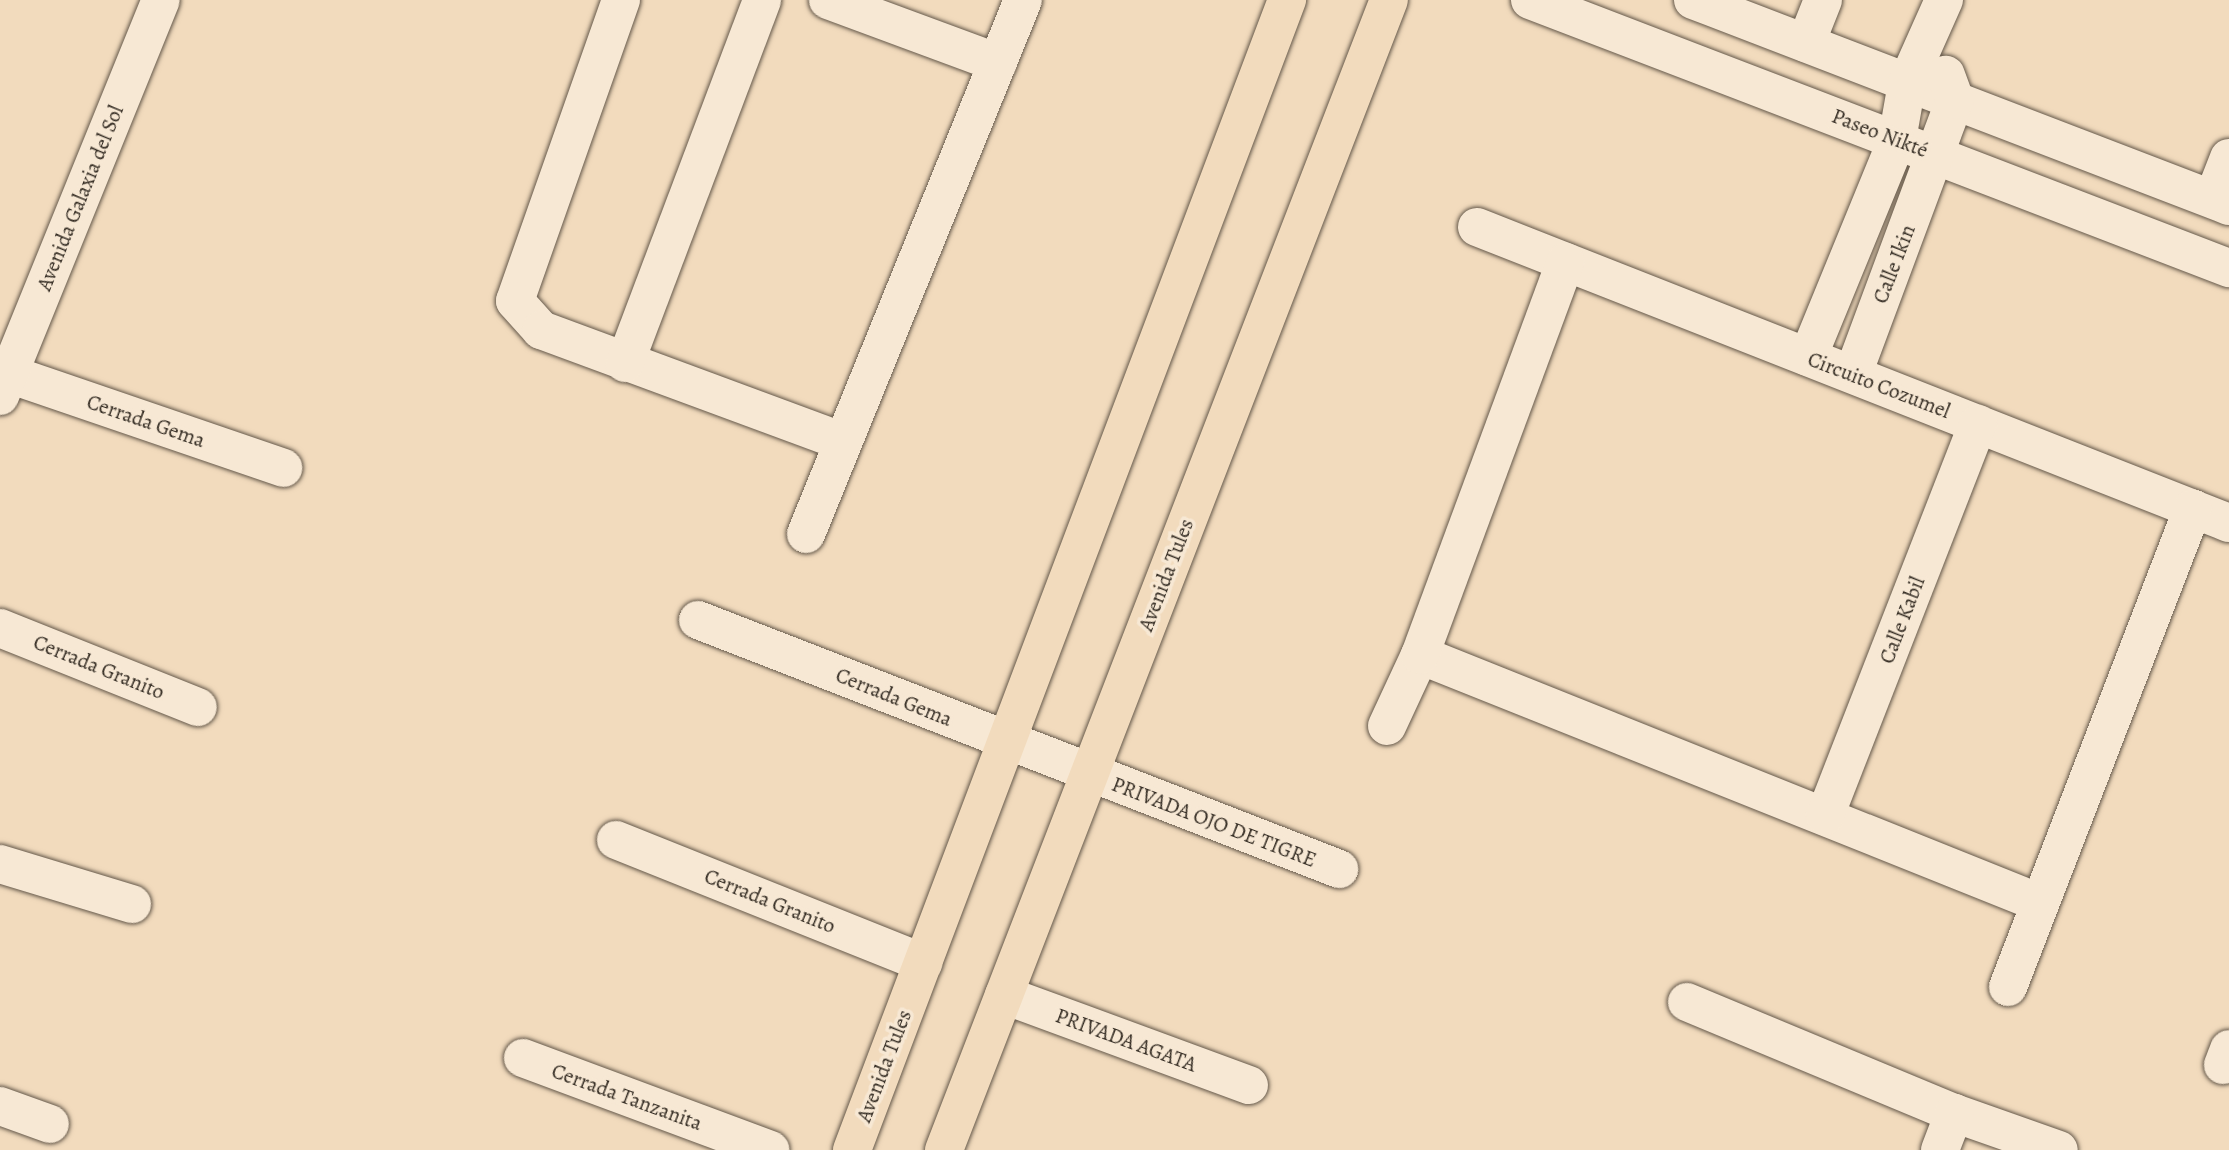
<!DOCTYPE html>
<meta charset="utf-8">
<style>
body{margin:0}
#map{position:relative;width:2229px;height:1150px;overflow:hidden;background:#f2dbbd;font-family:Alegreya,serif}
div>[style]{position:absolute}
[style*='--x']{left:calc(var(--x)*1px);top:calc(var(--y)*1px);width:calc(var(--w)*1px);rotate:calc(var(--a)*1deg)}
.roads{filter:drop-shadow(0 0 2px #64584a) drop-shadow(0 0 2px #64584a)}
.street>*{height:38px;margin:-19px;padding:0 19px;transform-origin:19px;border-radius:19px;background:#f7e8d4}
.secondary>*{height:38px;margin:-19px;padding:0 19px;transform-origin:19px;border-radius:19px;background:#f7e8d4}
.primary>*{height:38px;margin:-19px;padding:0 19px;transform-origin:19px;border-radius:19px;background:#f2dbbd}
span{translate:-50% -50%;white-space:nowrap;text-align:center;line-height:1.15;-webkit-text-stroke:7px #f7e8d4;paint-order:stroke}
.street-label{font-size:21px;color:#352d24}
</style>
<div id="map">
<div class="roads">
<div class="street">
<div style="--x:621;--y:0;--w:319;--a:109.4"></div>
<div style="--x:515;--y:301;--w:39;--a:48"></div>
<div style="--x:541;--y:330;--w:322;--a:20.3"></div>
<div style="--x:828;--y:0;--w:181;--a:20.3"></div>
<div style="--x:1530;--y:0;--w:749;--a:20.98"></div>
<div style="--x:1693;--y:0;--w:574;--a:21.02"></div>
<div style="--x:1806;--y:43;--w:46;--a:-68.4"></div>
<div style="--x:2213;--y:199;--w:44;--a:-68.7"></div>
<div style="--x:1477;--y:227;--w:808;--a:21.49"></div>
<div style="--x:1808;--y:357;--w:235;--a:-67.7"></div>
<div style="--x:1897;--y:140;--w:58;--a:-80"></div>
<div style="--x:1907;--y:83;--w:91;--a:-66"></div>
<div style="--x:625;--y:363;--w:388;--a:-69.3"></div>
<div style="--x:9;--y:374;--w:290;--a:18.9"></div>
<div style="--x:1853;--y:374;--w:292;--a:-69.6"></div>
<div style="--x:1955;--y:100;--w:27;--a:-110"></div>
<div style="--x:806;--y:534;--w:576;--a:-67.88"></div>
<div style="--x:698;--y:620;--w:688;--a:21.23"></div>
<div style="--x:0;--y:628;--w:213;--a:21.8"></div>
<div style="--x:1420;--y:655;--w:668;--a:21.8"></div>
<div style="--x:1387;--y:726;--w:78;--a:-65.1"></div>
<div style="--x:1420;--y:655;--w:419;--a:-69.7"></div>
<div style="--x:1825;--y:816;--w:421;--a:-68.7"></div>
<div style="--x:616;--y:840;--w:331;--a:21.8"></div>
<div style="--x:0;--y:864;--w:138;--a:16.9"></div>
<div style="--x:2008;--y:987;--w:513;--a:-68.88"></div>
<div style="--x:1004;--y:995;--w:261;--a:20.2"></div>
<div style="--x:1687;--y:1002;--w:289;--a:22.6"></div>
<div style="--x:1954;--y:1113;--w:111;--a:19.4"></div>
<div style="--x:523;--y:1058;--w:264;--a:20.4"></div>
<div style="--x:2223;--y:1065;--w:17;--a:-69"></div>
<div style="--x:0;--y:1106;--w:53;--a:19.8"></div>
<div style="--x:1940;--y:1150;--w:40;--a:-69"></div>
</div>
<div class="secondary">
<div style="--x:0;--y:396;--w:427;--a:-67.9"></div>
</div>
<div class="primary">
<div style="--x:852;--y:1150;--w:1230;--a:-69.28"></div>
<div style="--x:944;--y:1150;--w:1233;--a:-68.85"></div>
</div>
</div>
<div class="street-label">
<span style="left:1880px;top:133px;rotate:21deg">Paseo Nikté</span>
<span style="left:80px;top:198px;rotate:-68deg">Avenida Galaxia del Sol</span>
<span style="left:1894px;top:264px;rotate:-69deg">Calle Ikin</span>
<span style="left:1879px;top:385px;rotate:21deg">Circuito Cozumel</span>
<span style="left:146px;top:421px;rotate:19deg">Cerrada Gema</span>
<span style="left:1166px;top:575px;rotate:-69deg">Avenida Tules</span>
<span style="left:1902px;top:620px;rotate:-69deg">Calle Kabil</span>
<span style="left:99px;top:667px;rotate:22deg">Cerrada Granito</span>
<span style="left:894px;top:697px;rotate:22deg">Cerrada Gema</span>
<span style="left:1214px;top:822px;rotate:21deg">PRIVADA OJO DE TIGRE</span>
<span style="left:770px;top:901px;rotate:22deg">Cerrada Granito</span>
<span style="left:1126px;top:1040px;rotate:20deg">PRIVADA AGATA</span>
<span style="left:884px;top:1066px;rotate:-69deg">Avenida Tules</span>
<span style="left:627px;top:1097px;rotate:20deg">Cerrada Tanzanita</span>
</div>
</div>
